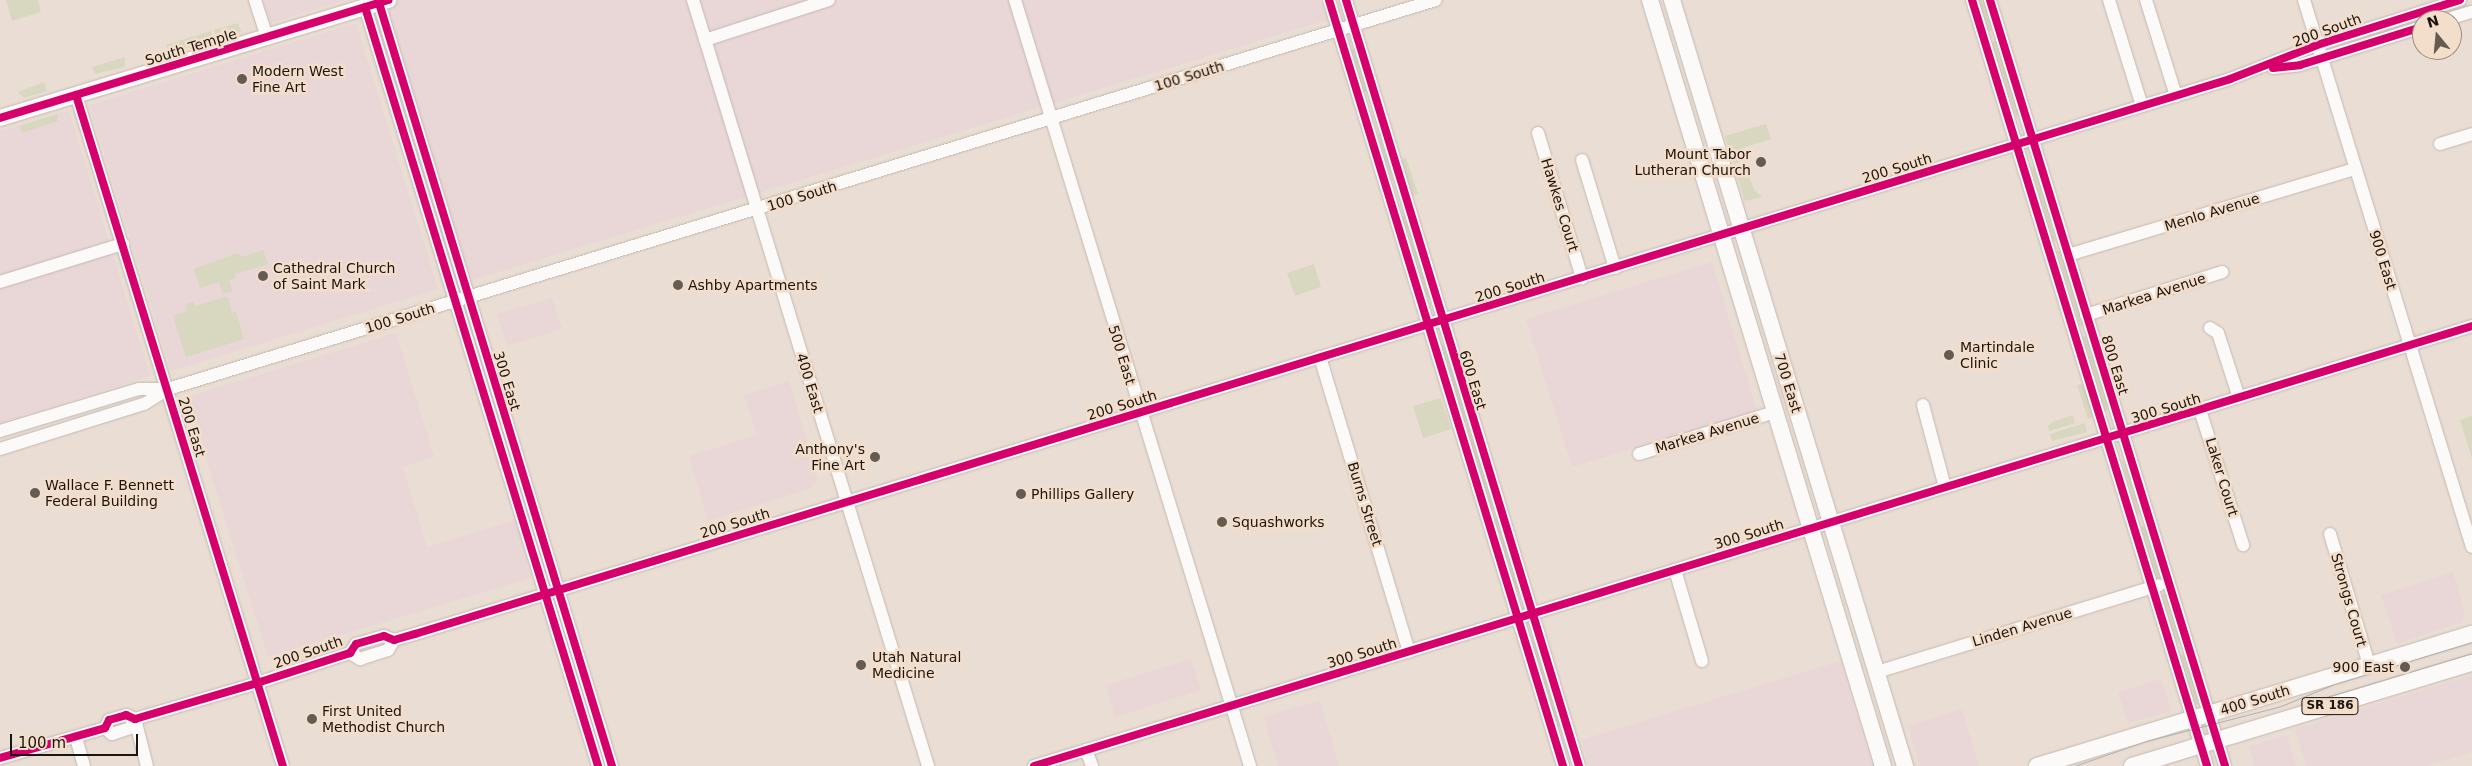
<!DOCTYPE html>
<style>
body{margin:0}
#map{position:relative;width:2472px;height:766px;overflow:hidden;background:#eaded4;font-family:"DejaVu Sans",sans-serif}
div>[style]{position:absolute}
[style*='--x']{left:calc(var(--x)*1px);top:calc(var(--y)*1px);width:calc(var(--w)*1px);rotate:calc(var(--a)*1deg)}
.commercial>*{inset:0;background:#e9d6d6}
.green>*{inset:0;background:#d8d7bf}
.roads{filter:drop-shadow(0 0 1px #c3b9b1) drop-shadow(0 0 1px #c3b9b1)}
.minor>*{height:12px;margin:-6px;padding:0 6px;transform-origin:6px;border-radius:6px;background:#fcfaf9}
.major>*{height:16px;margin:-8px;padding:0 8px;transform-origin:8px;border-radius:8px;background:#fcfaf9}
.tram>*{height:1px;margin:-0.5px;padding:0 0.5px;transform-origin:0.5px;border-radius:0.5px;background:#b4b1af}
.cycleway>*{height:8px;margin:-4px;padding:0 4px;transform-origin:4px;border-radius:4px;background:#d6006c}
.dots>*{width:14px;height:14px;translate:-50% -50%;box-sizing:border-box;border:2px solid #f3ddcb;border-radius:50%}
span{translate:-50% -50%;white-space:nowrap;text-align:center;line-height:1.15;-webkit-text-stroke:5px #f3ddcb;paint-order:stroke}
.shield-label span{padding:1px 4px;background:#f3ddcb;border:1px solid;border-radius:4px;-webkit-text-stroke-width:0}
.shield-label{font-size:12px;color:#1c140e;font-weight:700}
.street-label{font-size:14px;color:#1c140e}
.poi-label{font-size:14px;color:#1c140e}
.left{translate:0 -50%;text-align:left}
.right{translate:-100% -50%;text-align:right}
.north{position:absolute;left:2412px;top:10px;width:50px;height:50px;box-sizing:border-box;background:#f3ddcb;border:1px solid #9d8d7f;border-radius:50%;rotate:343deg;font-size:14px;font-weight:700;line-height:20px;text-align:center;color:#1c140e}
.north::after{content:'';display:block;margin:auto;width:18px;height:22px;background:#645b53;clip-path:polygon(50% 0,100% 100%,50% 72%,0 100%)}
.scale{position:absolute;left:10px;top:734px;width:128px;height:22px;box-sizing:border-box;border:2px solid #1c140e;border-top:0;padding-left:6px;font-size:15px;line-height:18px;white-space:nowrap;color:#1c140e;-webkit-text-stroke:4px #f3ddcb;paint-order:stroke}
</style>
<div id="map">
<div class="commercial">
<div style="clip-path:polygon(263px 0,346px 0,271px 23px)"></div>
<div style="clip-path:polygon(385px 0,1320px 0,1327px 20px,469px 281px)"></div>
<div style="clip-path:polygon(356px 23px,438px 289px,171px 371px,89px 105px)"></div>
<div style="clip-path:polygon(69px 110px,150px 376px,0 423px,0 131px)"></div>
<div style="clip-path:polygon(1712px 262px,1757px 411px,1572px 467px,1526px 319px)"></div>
<div style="clip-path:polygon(552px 298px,562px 329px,507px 346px,497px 314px)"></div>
<div style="clip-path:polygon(396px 333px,434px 457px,403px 467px,427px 547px,516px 520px,531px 578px,268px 657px,187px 397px)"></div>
<div style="clip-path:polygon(789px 381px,818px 479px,811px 488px,708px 521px,689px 456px,757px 435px,744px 395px)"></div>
<div style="clip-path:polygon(2453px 572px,2465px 613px,2462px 622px,2397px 644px,2381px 595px)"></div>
<div style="clip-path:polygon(1191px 659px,1201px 690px,1115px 717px,1106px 685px)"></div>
<div style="clip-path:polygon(1840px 661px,1872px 766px,1589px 766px,1581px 740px)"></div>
<div style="clip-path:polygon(2472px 675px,2472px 752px,2426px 766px,2306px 766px,2295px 729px)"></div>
<div style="clip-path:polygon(2161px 679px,2172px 711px,2128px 723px,2118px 692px)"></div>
<div style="clip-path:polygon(1320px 700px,1339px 766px,1278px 766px,1264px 717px)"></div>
<div style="clip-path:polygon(1962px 709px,1979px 766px,1920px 766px,1908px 726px)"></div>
<div style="clip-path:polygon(2287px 735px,2296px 766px,2255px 766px,2249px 746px)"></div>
</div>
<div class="green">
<div style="clip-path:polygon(6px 0,38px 0,41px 12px,12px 21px)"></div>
<div style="clip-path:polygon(1976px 0,1986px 0,1992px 31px,1988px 32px)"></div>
<div style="clip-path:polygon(2465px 2px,2468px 7px,2465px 11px,2437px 20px,2422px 20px,2422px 25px,2346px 45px,2390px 26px)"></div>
<div style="clip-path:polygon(238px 23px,241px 32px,217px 39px,214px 30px)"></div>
<div style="clip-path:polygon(211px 31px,214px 40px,169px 53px,166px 45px)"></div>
<div style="clip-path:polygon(1994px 41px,1998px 42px,2019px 115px,2016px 117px,1991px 44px)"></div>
<div style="clip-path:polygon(1356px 49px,1368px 90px,1363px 93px,1348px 51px)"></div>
<div style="clip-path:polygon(125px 57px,125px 67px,95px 74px,92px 67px)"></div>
<div style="clip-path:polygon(44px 82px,47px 91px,24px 98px,18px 92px)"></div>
<div style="clip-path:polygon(57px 114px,58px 121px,22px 133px,20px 126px)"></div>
<div style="clip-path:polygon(1766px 124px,1771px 139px,1742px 148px,1744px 160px,1734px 164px,1725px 136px)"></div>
<div style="clip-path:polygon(1377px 134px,1381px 134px,1394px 184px,1374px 136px)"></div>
<div style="clip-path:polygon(1406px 158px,1418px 194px,1411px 197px,1400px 160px)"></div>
<div style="clip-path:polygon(1743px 164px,1755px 191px,1763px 197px,1745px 201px,1734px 166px)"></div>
<div style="clip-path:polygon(2031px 167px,2036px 167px,2056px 241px,2051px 241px)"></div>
<div style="clip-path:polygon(1402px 216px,1406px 216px,1433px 297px,1423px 300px)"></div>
<div style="clip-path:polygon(263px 250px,268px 264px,235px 274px,236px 278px,229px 280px,232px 291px,223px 294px,219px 282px,200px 288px,194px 269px,238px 253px,242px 257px)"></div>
<div style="clip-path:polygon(2057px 251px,2061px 251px,2084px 324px,2080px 327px)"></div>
<div style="clip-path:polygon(1314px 264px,1321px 287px,1295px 296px,1287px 273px)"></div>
<div style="clip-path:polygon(224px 297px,228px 297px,232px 313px,236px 312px,244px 339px,186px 357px,173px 316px,188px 311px,186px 304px,193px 302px,196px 306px)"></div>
<div style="clip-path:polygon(2084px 336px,2088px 337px,2110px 407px,2106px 411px,2103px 411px,2081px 338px)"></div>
<div style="clip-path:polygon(1446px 344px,1467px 420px,1464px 422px,1438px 346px)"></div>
<div style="clip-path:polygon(2084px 384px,2094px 416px,2088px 419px,2077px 385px)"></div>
<div style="clip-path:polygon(1441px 398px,1451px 429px,1423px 438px,1413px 406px)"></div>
<div style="clip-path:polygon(2073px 415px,2075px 423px,2049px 431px,2048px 426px,2052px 422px)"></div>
<div style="clip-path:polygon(2472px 416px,2472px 459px,2460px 420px)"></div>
<div style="clip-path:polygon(2085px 423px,2087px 432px,2052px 441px,2050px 434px)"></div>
<div style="clip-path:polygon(1469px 429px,1495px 509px,1492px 511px,1466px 430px)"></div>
<div style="clip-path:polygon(2122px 461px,2125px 461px,2140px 514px,2136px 515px)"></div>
<div style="clip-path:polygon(1493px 518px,1499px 518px,1521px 589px,1519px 591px,1515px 592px)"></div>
<div style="clip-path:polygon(2142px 526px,2146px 527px,2161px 579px,2157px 581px,2139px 529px)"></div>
<div style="clip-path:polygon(2163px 593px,2166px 594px,2180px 641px,2177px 643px,2159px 595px)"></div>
<div style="clip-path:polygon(1531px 641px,1536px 641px,1562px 726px,1558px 728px)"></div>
<div style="clip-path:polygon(2182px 654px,2185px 655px,2200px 701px,2198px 705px,2193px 705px,2178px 656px)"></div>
</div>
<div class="roads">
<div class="minor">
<div style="--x:255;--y:0;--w:39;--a:72"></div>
<div style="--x:693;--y:0;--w:801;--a:72.94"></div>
<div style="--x:1015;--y:0;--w:801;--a:72.94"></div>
<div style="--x:1329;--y:0;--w:801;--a:73.01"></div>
<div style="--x:1346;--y:0;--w:801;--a:73.08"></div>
<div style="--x:1972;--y:0;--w:801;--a:72.94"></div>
<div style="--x:1990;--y:0;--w:801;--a:72.94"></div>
<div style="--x:2109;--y:0;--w:111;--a:72.7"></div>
<div style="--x:2146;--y:0;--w:101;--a:72.6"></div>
<div style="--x:2304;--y:0;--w:572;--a:72.93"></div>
<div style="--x:379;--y:3;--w:798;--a:73.02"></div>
<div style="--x:365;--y:7;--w:794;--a:72.93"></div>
<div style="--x:2445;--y:20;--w:28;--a:-17"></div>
<div style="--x:705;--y:40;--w:130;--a:-17.9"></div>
<div style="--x:2273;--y:68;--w:27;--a:-6"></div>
<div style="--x:2300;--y:65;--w:128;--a:-17.3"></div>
<div style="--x:76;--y:95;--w:702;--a:72.86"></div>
<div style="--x:1538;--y:133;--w:152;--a:73.1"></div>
<div style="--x:2440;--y:144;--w:34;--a:-17"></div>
<div style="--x:1582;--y:160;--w:113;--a:73"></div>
<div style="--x:2068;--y:255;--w:300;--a:-16.7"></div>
<div style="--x:0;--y:282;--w:129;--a:-17.2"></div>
<div style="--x:2086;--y:315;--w:143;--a:-17.5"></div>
<div style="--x:2210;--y:328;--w:9;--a:32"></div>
<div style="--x:2218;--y:333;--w:68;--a:72.1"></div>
<div style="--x:1320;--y:357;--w:308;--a:73.2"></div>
<div style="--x:1923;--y:405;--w:85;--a:75"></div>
<div style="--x:2200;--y:410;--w:142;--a:72.3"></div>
<div style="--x:0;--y:431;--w:145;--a:-16.8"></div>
<div style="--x:139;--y:389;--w:29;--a:0"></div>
<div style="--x:0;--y:449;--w:151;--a:-17.4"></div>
<div style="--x:144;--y:404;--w:28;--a:-32"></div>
<div style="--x:168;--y:389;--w:1326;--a:-17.06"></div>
<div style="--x:1639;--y:454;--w:142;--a:-17.2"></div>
<div style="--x:2330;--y:534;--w:137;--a:73.4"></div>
<div style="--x:1675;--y:570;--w:95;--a:73.5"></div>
<div style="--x:350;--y:653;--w:12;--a:31"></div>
<div style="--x:360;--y:659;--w:13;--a:-18"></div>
<div style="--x:372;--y:655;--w:17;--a:-17"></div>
<div style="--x:388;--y:650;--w:12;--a:-59"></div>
<div style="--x:1877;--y:672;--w:295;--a:-17.1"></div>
<div style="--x:135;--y:719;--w:49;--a:75.7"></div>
<div style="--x:105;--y:728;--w:9;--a:-63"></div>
<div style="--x:109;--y:720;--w:18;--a:-16"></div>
<div style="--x:126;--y:715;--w:10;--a:24"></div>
<div style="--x:135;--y:719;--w:127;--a:-16.4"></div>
<div style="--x:257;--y:683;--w:98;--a:-17.9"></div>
<div style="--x:350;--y:653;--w:11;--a:-56"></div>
<div style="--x:356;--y:644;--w:29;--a:-16"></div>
<div style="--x:384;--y:636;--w:11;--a:22"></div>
<div style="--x:394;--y:640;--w:22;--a:-16"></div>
<div style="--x:415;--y:634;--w:1898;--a:-17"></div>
<div style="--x:2230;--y:79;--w:93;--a:-21.3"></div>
<div style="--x:2317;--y:45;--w:150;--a:-17.5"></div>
<div style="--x:105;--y:728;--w:9;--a:41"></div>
<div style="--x:112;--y:734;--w:19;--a:-18"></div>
<div style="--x:130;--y:728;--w:10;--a:-61"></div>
<div style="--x:76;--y:738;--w:29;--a:74"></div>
<div style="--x:1086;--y:750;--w:17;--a:69"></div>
<div style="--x:0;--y:758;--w:109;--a:-15.9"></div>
<div style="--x:1034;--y:766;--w:1504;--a:-17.01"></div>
</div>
<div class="major">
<div style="--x:1650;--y:0;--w:801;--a:73.08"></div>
<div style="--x:1672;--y:0;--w:801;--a:73.08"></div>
<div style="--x:0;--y:118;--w:406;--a:-16.9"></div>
<div style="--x:2037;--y:766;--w:455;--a:-16.9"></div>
<div style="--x:2132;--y:766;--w:355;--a:-16.9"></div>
</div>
</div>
<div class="tram">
<div style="--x:2300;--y:705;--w:180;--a:-16.8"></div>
<div style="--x:2074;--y:766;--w:76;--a:-19.1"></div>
<div style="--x:2146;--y:741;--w:139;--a:-14.5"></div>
<div style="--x:2281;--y:706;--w:55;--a:-22.4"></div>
<div style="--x:2332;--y:685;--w:146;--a:-17.1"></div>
</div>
<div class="cycleway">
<div style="--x:1329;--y:0;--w:801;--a:73.01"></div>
<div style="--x:1346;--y:0;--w:801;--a:73.08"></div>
<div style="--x:1972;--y:0;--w:801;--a:72.94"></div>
<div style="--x:1990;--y:0;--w:801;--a:72.94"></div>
<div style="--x:379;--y:3;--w:798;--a:73.02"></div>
<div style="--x:365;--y:7;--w:794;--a:72.93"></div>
<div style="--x:2273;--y:68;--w:27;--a:-6"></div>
<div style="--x:2300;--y:65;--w:128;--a:-17.3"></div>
<div style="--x:76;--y:95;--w:702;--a:72.86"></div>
<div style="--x:0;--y:118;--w:406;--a:-16.9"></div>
<div style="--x:105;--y:728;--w:9;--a:-63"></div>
<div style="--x:109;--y:720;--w:18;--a:-16"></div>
<div style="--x:126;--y:715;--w:10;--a:24"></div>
<div style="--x:135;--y:719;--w:127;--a:-16.4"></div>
<div style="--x:257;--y:683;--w:98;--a:-17.9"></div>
<div style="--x:350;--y:653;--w:11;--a:-56"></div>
<div style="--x:356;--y:644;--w:29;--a:-16"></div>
<div style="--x:384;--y:636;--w:11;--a:22"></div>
<div style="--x:394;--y:640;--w:22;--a:-16"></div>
<div style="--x:415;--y:634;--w:1898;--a:-17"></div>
<div style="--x:2230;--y:79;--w:93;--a:-21.3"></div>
<div style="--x:2317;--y:45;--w:150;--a:-17.5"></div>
<div style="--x:0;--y:758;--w:109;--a:-15.9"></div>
<div style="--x:1034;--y:766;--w:1504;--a:-17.01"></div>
</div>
<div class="dots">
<div style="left:242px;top:79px;background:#645b53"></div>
<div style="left:1761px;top:162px;background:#645b53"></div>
<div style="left:263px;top:276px;background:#645b53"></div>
<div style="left:678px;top:285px;background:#645b53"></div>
<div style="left:1949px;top:355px;background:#645b53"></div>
<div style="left:875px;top:457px;background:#645b53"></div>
<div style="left:35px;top:493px;background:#645b53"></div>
<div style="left:1021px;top:494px;background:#645b53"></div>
<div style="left:1222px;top:522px;background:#645b53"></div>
<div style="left:861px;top:665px;background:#645b53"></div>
<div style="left:2405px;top:667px;background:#645b53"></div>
<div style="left:312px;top:719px;background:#645b53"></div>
</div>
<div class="shield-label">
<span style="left:2330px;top:706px">SR 186</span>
</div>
<div class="street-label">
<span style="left:2327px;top:30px;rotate:-20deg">200 South</span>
<span style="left:191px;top:47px;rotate:-17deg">South Temple</span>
<span style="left:1189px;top:76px;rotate:-17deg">100 South</span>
<span style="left:1897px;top:168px;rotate:-17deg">200 South</span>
<span style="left:802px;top:196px;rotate:-17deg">100 South</span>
<span style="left:1560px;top:205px;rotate:73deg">Hawkes Court</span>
<span style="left:2212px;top:212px;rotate:-17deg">Menlo Avenue</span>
<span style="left:2383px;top:260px;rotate:73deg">900 East</span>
<span style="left:1510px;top:287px;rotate:-17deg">200 South</span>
<span style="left:2154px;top:294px;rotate:-18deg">Markea Avenue</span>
<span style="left:400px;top:318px;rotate:-17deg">100 South</span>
<span style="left:1122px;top:355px;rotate:73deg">500 East</span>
<span style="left:2115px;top:365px;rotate:73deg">800 East</span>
<span style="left:1473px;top:380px;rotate:73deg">600 East</span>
<span style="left:507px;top:381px;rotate:73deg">300 East</span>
<span style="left:810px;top:383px;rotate:73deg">400 East</span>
<span style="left:1788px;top:383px;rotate:73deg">700 East</span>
<span style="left:1122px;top:405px;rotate:-17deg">200 South</span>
<span style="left:2166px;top:408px;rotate:-17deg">300 South</span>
<span style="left:192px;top:427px;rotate:73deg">200 East</span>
<span style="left:1707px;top:433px;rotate:-17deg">Markea Avenue</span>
<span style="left:2222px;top:477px;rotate:73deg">Laker Court</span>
<span style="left:1365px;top:504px;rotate:73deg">Burns Street</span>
<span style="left:735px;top:523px;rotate:-17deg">200 South</span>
<span style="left:1749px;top:534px;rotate:-17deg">300 South</span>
<span style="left:2349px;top:600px;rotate:74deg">Strongs Court</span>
<span style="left:2022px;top:627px;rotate:-17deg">Linden Avenue</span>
<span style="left:308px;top:652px;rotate:-19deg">200 South</span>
<span style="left:1362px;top:653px;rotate:-17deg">300 South</span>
<span style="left:2255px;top:700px;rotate:-17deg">400 South</span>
</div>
<div class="poi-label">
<span class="left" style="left:252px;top:79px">Modern West<br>Fine Art</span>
<span class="right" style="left:1751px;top:162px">Mount Tabor<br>Lutheran Church</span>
<span class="left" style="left:273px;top:276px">Cathedral Church<br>of Saint Mark</span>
<span class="left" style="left:688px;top:285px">Ashby Apartments</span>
<span class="left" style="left:1960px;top:355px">Martindale<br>Clinic</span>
<span class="right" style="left:865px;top:457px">Anthony's<br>Fine Art</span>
<span class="left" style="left:45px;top:493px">Wallace F. Bennett<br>Federal Building</span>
<span class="left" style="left:1031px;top:494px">Phillips Gallery</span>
<span class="left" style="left:1232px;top:522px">Squashworks</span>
<span class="left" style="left:872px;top:665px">Utah Natural<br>Medicine</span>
<span class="right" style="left:2394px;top:667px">900 East</span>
<span class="left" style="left:322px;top:719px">First United<br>Methodist Church</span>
</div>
<div class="north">N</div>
<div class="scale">100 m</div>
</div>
